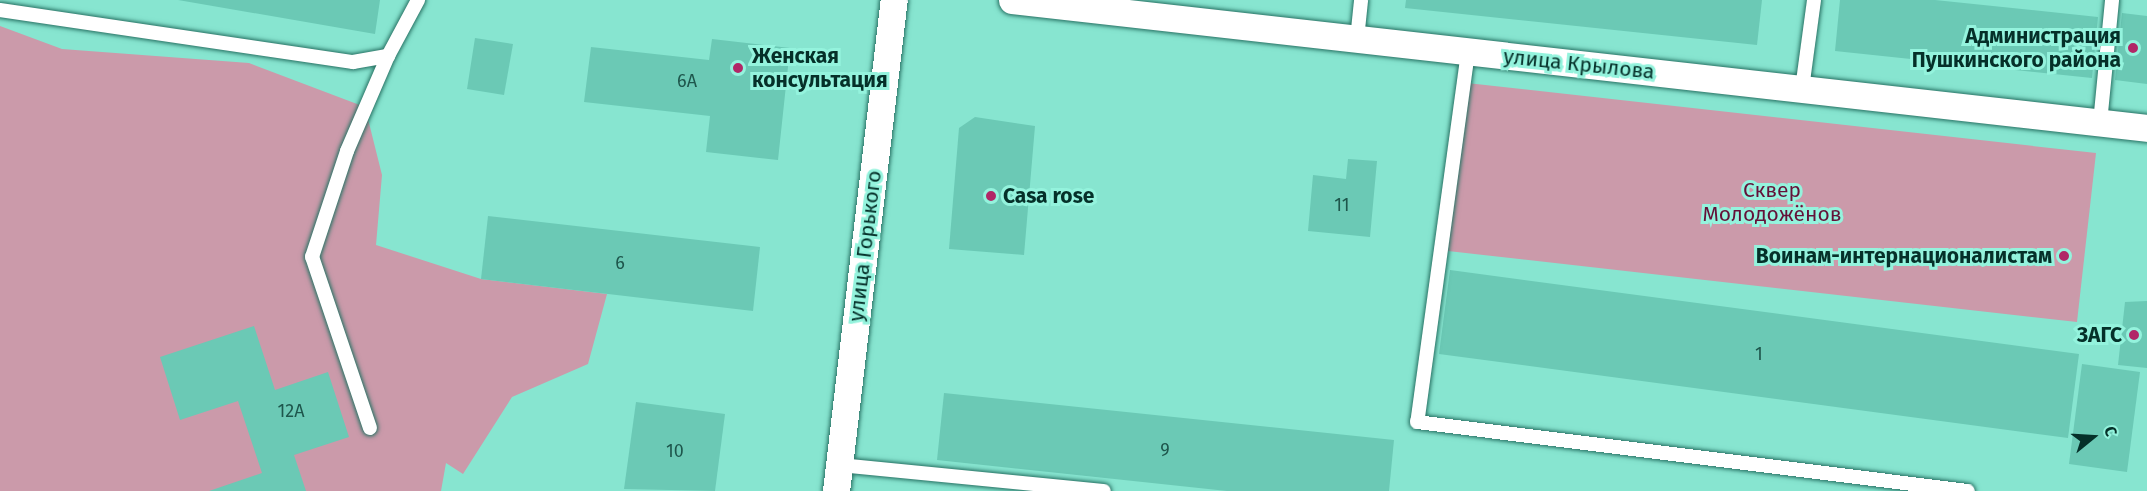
<!DOCTYPE html>
<meta charset="utf-8">
<style>
body{margin:0}
#map{position:relative;width:2147px;height:491px;overflow:hidden;background:#87e5d0;font-family:"Fira Sans",sans-serif}
div>[style]{position:absolute}
[style*='--x']{left:calc(var(--x)*1px);top:calc(var(--y)*1px);width:calc(var(--w)*1px);rotate:calc(var(--a)*1deg)}
.green>*{inset:0;background:#cb9aaa}
.building>*{inset:0;background:#6bc9b5}
.roads{filter:drop-shadow(0 0 2px #287264) drop-shadow(0 0 2px #287264)}
.lane>*{height:14px;margin:-7px;padding:0 7px;transform-origin:7px;border-radius:7px;background:#fff}
.street>*{height:27px;margin:-13.5px;padding:0 13.5px;transform-origin:13.5px;border-radius:13.5px;background:#fff}
.dots>*{width:16px;height:16px;translate:-50% -50%;box-sizing:border-box;border:3px solid #94f3dd;border-radius:50%}
span{translate:-50% -50%;white-space:nowrap;text-align:center;line-height:1.15;-webkit-text-stroke:6px #94f3dd;paint-order:stroke}
.number-label{font-size:18px;color:#1e564c}
.number-label span{-webkit-text-stroke-width:0}
.poi-label{font-size:21px;color:#053029;font-weight:700}
.right{translate:-100% -50%;text-align:right}
.left{translate:0 -50%;text-align:left}
.street-label{font-size:21px;color:#053029}
.park-label{font-size:21px;color:#641138}
.north{position:absolute;left:2063px;top:407px;width:60px;height:60px;-webkit-text-stroke:4px #94f3dd;paint-order:stroke;rotate:72deg;font-size:16px;font-weight:700;line-height:24px;text-align:center;color:#053029}
.north::after{content:'';display:block;margin:auto;width:21px;height:27px;background:#053029;clip-path:polygon(50% 0,100% 100%,50% 72%,0 100%)}
</style>
<div id="map">
<div class="green">
<div style="clip-path:polygon(0 26px,62px 49px,249px 63px,365px 107px,382px 175px,376px 245px,481px 279px,607px 294px,588px 364px,512px 397px,463px 474px,446px 463px,441px 491px,0 491px)"></div>
<div style="clip-path:polygon(1467px 83px,2096px 153px,2077px 322px,1448px 251px)"></div>
</div>
<div class="building">
<div style="clip-path:polygon(178px 0,380px 0,375px 34px)"></div>
<div style="clip-path:polygon(1406px 0,1762px 0,1757px 45px,1405px 8px)"></div>
<div style="clip-path:polygon(1840px 0,1935px 0,2098px 17px,2092px 78px,1835px 51px)"></div>
<div style="clip-path:polygon(2122px 13px,2147px 16px,2147px 84px,2115px 80px)"></div>
<div style="clip-path:polygon(475px 38px,513px 44px,504px 95px,467px 89px)"></div>
<div style="clip-path:polygon(712px 39px,790px 48px,778px 160px,706px 152px,710px 116px,584px 102px,591px 47px,709px 60px)"></div>
<div style="clip-path:polygon(975px 117px,1035px 126px,1024px 255px,949px 249px,959px 128px)"></div>
<div style="clip-path:polygon(1348px 159px,1377px 161px,1370px 237px,1308px 231px,1313px 175px,1346px 179px)"></div>
<div style="clip-path:polygon(488px 216px,760px 247px,753px 311px,481px 279px)"></div>
<div style="clip-path:polygon(1450px 270px,2079px 354px,2068px 438px,1439px 354px)"></div>
<div style="clip-path:polygon(2147px 301px,2147px 368px,2118px 365px,2125px 302px)"></div>
<div style="clip-path:polygon(254px 326px,275px 390px,328px 372px,349px 437px,294px 455px,306px 491px,209px 491px,262px 473px,238px 401px,180px 420px,160px 357px)"></div>
<div style="clip-path:polygon(2082px 364px,2140px 372px,2127px 472px,2069px 464px)"></div>
<div style="clip-path:polygon(944px 393px,1394px 440px,1389px 491px,1227px 491px,937px 460px)"></div>
<div style="clip-path:polygon(636px 402px,725px 414px,715px 491px,624px 489px)"></div>
</div>
<div class="roads">
<div class="lane">
<div style="--x:0;--y:10;--w:357;--a:8.4"></div>
<div style="--x:353;--y:62;--w:36;--a:-10"></div>
<div style="--x:388;--y:56;--w:64;--a:-61.8"></div>
<div style="--x:1357;--y:39;--w:39;--a:-84"></div>
<div style="--x:1468;--y:52;--w:373;--a:97.8"></div>
<div style="--x:1417;--y:422;--w:555;--a:7.14"></div>
<div style="--x:1802;--y:89;--w:90;--a:-82.3"></div>
<div style="--x:2100;--y:123;--w:124;--a:-84.4"></div>
<div style="--x:370;--y:428;--w:181;--a:-108.7"></div>
<div style="--x:312;--y:257;--w:112;--a:-71.7"></div>
<div style="--x:347;--y:151;--w:103;--a:-66.7"></div>
<div style="--x:839;--y:465;--w:266;--a:5.6"></div>
</div>
<div class="street">
<div style="--x:1012;--y:0;--w:1142;--a:6.43"></div>
<div style="--x:836;--y:491;--w:494;--a:-83.3"></div>
</div>
</div>
<div class="dots">
<div style="left:2133px;top:48px;background:#b12767"></div>
<div style="left:738px;top:68px;background:#b12767"></div>
<div style="left:991px;top:196px;background:#b12767"></div>
<div style="left:2064px;top:256px;background:#b12767"></div>
<div style="left:2134px;top:335px;background:#b12767"></div>
</div>
<div class="number-label">
<span style="left:687px;top:81px">6А</span>
<span style="left:1342px;top:205px">11</span>
<span style="left:620px;top:263px">6</span>
<span style="left:1759px;top:354px">1</span>
<span style="left:291px;top:411px">12А</span>
<span style="left:1165px;top:450px">9</span>
<span style="left:675px;top:451px">10</span>
</div>
<div class="poi-label">
<span class="right" style="left:2121px;top:48px">Администрация<br>Пушкинского района</span>
<span class="left" style="left:752px;top:68px">Женская<br>консультация</span>
<span class="left" style="left:1003px;top:196px">Casa rose</span>
<span class="right" style="left:2052px;top:256px">Воинам-интернационалистам</span>
<span class="right" style="left:2122px;top:335px">ЗАГС</span>
</div>
<div class="street-label">
<span style="left:1579px;top:64px;rotate:6deg">улица Крылова</span>
<span style="left:865px;top:246px;rotate:-83deg">улица Горького</span>
</div>
<div class="park-label">
<span style="left:1772px;top:202px">Сквер<br>Молодожёнов</span>
</div>
<div class="north">С</div>
</div>
